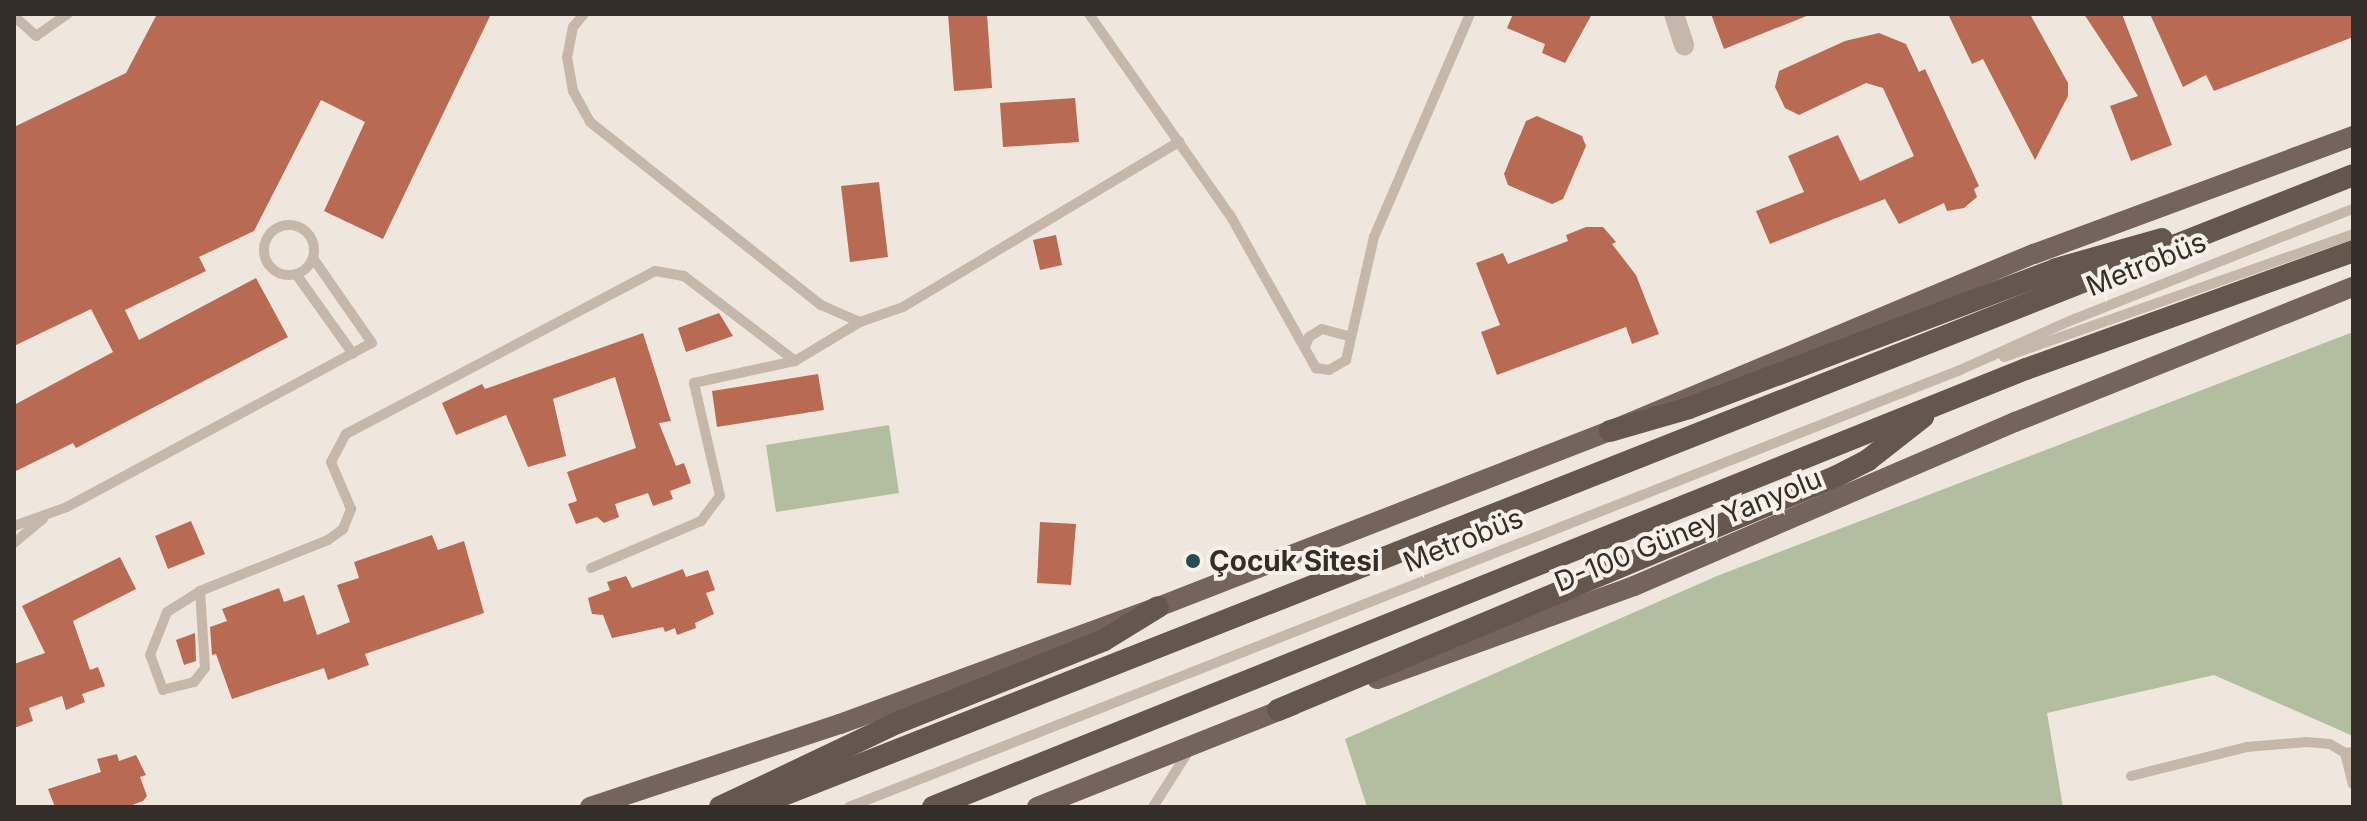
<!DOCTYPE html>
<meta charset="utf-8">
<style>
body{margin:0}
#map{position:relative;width:2367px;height:821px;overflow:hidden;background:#efe7dd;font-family:Inter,sans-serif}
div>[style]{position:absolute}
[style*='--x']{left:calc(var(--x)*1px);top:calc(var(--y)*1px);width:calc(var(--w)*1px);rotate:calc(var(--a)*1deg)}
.green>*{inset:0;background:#b3bd9f}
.building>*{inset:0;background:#b86b52}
.service>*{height:10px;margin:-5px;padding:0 5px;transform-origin:5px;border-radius:5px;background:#c6b7ab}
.service>.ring{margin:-5px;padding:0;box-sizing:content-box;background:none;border:10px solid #c6b7ab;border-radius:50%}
.minor>*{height:20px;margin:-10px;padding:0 10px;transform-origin:10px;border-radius:10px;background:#c6b7ab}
.primary>*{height:20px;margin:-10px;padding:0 10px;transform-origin:10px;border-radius:10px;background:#75645c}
.trunk>*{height:22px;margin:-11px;padding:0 11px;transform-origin:11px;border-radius:11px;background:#65564e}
.dots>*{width:22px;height:22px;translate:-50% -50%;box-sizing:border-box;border:4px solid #f8f1e9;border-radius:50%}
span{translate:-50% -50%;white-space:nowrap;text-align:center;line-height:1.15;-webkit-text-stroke:8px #f8f1e9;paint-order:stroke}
.street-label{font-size:28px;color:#352d29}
.poi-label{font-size:28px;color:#352d29;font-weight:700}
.left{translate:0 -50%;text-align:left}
.frame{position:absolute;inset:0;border:16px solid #352d29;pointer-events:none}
</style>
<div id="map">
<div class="green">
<div style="clip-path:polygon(2353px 332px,2353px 736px,2214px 675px,2047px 713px,2063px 807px,1367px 807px,1345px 739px,1717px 576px)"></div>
<div style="clip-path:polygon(889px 425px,899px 493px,776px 512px,766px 445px)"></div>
</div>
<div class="building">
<div style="clip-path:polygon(157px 14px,491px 14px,383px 239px,324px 211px,365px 122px,321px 100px,254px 231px,199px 257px,206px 271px,125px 310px,139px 340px,256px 278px,288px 337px,76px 448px,73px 443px,14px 472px,14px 405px,113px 352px,91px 309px,14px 346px,14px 127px,126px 73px)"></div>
<div style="clip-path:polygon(948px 14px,987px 14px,992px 88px,954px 91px)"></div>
<div style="clip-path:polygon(1513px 14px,1592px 14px,1565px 63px,1542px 53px,1545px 44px,1507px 28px)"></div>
<div style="clip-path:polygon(1711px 14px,1809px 14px,1809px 15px,1724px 49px)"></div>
<div style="clip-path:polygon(1948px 14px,2030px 14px,2068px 83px,2068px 96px,2035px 160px,1983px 59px,1972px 64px)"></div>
<div style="clip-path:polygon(2084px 14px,2122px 14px,2172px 145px,2131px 161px,2110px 106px,2138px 96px)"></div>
<div style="clip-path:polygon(2150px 14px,2353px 14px,2353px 37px,2214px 91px,2206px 75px,2183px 87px)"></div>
<div style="clip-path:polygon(1879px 33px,1906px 44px,1919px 72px,1925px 69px,1979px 186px,1974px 189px,1977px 197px,1964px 208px,1947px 211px,1944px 203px,1899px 224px,1885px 199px,1770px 244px,1756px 211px,1804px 192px,1788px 156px,1838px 135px,1860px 181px,1914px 156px,1883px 88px,1866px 83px,1799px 115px,1785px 108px,1775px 87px,1779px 71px,1845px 41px)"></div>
<div style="clip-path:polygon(1075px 98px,1079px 142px,1003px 147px,1000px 103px)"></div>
<div style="clip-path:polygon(1537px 116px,1582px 136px,1586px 146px,1563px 199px,1552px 204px,1508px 185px,1504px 174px,1526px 121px)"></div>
<div style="clip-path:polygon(879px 182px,888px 257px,850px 262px,841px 186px)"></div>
<div style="clip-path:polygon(1586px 227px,1603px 227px,1616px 242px,1612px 244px,1636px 275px,1659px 334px,1632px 344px,1626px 327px,1497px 375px,1481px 332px,1500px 325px,1476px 263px,1503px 253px,1508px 264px,1568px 241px,1566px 235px)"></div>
<div style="clip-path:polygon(1056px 235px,1062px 265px,1040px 270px,1033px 240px)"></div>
<div style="clip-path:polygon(719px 313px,733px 336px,686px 352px,678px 328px)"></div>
<div style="clip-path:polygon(643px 333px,671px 421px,659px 423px,676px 466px,684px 463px,691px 483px,670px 491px,673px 499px,653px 506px,648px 493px,615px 504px,619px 517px,604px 523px,597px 517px,576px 524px,568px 504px,577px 501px,567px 472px,636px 448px,615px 377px,553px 399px,566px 456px,528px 467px,506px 415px,456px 435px,442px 403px,482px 384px,485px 389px)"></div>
<div style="clip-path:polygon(818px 374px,824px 410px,717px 427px,712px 391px)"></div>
<div style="clip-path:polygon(191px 521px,205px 554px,168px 569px,155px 536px)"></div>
<div style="clip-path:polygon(1040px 522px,1076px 524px,1071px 585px,1037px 583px)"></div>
<div style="clip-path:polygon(432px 535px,438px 550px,464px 541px,484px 613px,365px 654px,369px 665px,328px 680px,324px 668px,232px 699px,216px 654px,212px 655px,210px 627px,227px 621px,222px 609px,279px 588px,284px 602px,304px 595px,317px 635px,350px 622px,337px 585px,359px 578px,354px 562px)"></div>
<div style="clip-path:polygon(120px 557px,136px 589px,73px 621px,90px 670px,98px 667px,105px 686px,82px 694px,85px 702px,66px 710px,62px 696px,29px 708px,33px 721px,14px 728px,14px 664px,45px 653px,22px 606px)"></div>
<div style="clip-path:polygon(683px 569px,686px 577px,708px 570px,715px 590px,706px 593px,714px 614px,695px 623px,696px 628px,677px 635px,675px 628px,665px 632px,663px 627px,612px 638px,603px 615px,592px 614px,588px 598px,610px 590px,607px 582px,626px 576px,632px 588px)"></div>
<div style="clip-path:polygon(195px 633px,196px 661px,184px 665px,176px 640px)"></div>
<div style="clip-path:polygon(117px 754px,119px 761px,136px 755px,146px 775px,140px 777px,147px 796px,143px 801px,127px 807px,55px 807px,48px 789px,101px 772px,97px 759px)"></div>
</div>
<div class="service">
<div style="--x:584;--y:14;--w:17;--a:130"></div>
<div style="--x:573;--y:27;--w:31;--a:101"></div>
<div style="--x:567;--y:57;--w:35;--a:80"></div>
<div style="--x:573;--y:91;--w:35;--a:61"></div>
<div style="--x:590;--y:122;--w:295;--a:38.4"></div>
<div style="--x:821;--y:305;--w:43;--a:23.6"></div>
<div style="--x:860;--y:322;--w:46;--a:-19.2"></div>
<div style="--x:903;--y:307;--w:322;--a:-30.9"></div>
<div style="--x:1089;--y:14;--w:246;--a:55"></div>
<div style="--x:1230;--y:215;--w:176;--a:60.7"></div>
<div style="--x:1316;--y:368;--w:13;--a:9"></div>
<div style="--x:1329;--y:370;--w:20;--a:-30"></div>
<div style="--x:1346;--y:360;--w:126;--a:-77.2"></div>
<div style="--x:1374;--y:237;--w:243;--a:-66.7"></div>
<div style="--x:14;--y:16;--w:30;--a:42"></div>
<div style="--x:36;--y:36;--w:39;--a:-35"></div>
<div class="ring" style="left:264px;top:225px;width:40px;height:40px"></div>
<div style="--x:296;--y:274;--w:98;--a:54.5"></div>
<div style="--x:1305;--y:347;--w:11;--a:-68"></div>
<div style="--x:1309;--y:337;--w:15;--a:-32"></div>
<div style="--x:1322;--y:329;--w:27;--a:15"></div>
<div style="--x:2004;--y:357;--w:370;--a:-19.4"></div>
<div style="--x:14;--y:526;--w:56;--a:-19.7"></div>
<div style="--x:67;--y:507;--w:346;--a:-28.3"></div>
<div style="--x:372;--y:343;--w:103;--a:-124.8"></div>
<div style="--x:14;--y:543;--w:38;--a:-40"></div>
<div style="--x:591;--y:568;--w:120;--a:-23.1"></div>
<div style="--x:701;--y:521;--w:31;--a:-53"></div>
<div style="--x:720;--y:496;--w:116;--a:-103"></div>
<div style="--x:694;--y:383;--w:103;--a:-12.3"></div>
<div style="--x:795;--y:361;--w:76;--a:-31"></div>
<div style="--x:200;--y:591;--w:77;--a:86.3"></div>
<div style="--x:205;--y:668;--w:18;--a:128"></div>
<div style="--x:194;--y:682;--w:32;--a:166"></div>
<div style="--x:163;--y:690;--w:37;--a:-110"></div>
<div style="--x:150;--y:655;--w:46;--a:-68.4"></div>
<div style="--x:167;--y:612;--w:39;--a:-32"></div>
<div style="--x:200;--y:591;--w:138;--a:-21.7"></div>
<div style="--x:328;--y:540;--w:19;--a:-36"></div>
<div style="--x:343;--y:529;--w:22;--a:-68"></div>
<div style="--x:351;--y:509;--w:51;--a:-113.1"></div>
<div style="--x:331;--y:462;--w:32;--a:-62"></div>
<div style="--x:346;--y:434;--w:349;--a:-27.8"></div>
<div style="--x:655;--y:271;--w:29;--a:10"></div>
<div style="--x:684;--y:276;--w:140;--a:37.4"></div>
<div style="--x:2353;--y:752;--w:8;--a:173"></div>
<div style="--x:2345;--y:753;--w:32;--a:76"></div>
<div style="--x:2131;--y:776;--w:120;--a:-14"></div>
<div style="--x:2247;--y:747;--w:60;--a:-4.8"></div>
<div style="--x:2307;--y:742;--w:23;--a:5"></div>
<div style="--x:2330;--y:744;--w:17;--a:31"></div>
<div style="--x:849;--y:807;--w:1194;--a:-21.47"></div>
<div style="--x:1960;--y:370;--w:123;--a:-24.1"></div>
<div style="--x:2072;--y:320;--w:302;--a:-21.6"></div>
<div style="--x:1153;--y:807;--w:65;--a:-57.5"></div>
</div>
<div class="minor">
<div style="--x:1674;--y:14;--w:33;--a:72"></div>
</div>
<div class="primary">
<div style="--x:1377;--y:679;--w:273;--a:-19.9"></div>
<div style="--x:1634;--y:586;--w:415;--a:-23.3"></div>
<div style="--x:2015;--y:422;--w:364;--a:-21.8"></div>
<div style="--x:590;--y:807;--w:263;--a:-18.4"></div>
<div style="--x:840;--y:724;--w:339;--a:-20.2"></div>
<div style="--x:1158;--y:607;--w:485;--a:-21.3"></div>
<div style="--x:1610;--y:431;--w:459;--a:-22.7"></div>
<div style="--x:2034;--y:254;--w:340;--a:-20.3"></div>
<div style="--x:1037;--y:807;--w:276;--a:-21.7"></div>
</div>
<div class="trunk">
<div style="--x:1610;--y:431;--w:82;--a:-16.2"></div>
<div style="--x:1689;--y:408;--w:392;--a:-20.7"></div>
<div style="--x:2056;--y:269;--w:110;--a:-15.8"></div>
<div style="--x:1278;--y:710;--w:606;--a:-22.71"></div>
<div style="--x:1837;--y:476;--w:35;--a:-27"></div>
<div style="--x:1868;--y:460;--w:70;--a:-38"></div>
<div style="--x:720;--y:807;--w:196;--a:-25.4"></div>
<div style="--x:897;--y:723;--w:223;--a:-21.8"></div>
<div style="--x:1104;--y:640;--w:63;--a:-31.4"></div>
<div style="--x:753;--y:807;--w:1720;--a:-21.55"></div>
<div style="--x:933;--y:807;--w:1177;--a:-21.84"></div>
<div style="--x:2026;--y:369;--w:348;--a:-19.8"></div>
</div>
<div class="dots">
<div style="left:1193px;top:561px;background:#234e52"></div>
</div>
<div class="street-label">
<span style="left:2146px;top:264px;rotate:-22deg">Metrobüs</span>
<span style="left:1688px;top:530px;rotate:-22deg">D-100 Güney Yanyolu</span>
<span style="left:1463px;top:540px;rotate:-22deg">Metrobüs</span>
</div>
<div class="poi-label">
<span class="left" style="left:1209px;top:561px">Çocuk Sitesi</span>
</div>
<div class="frame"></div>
</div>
